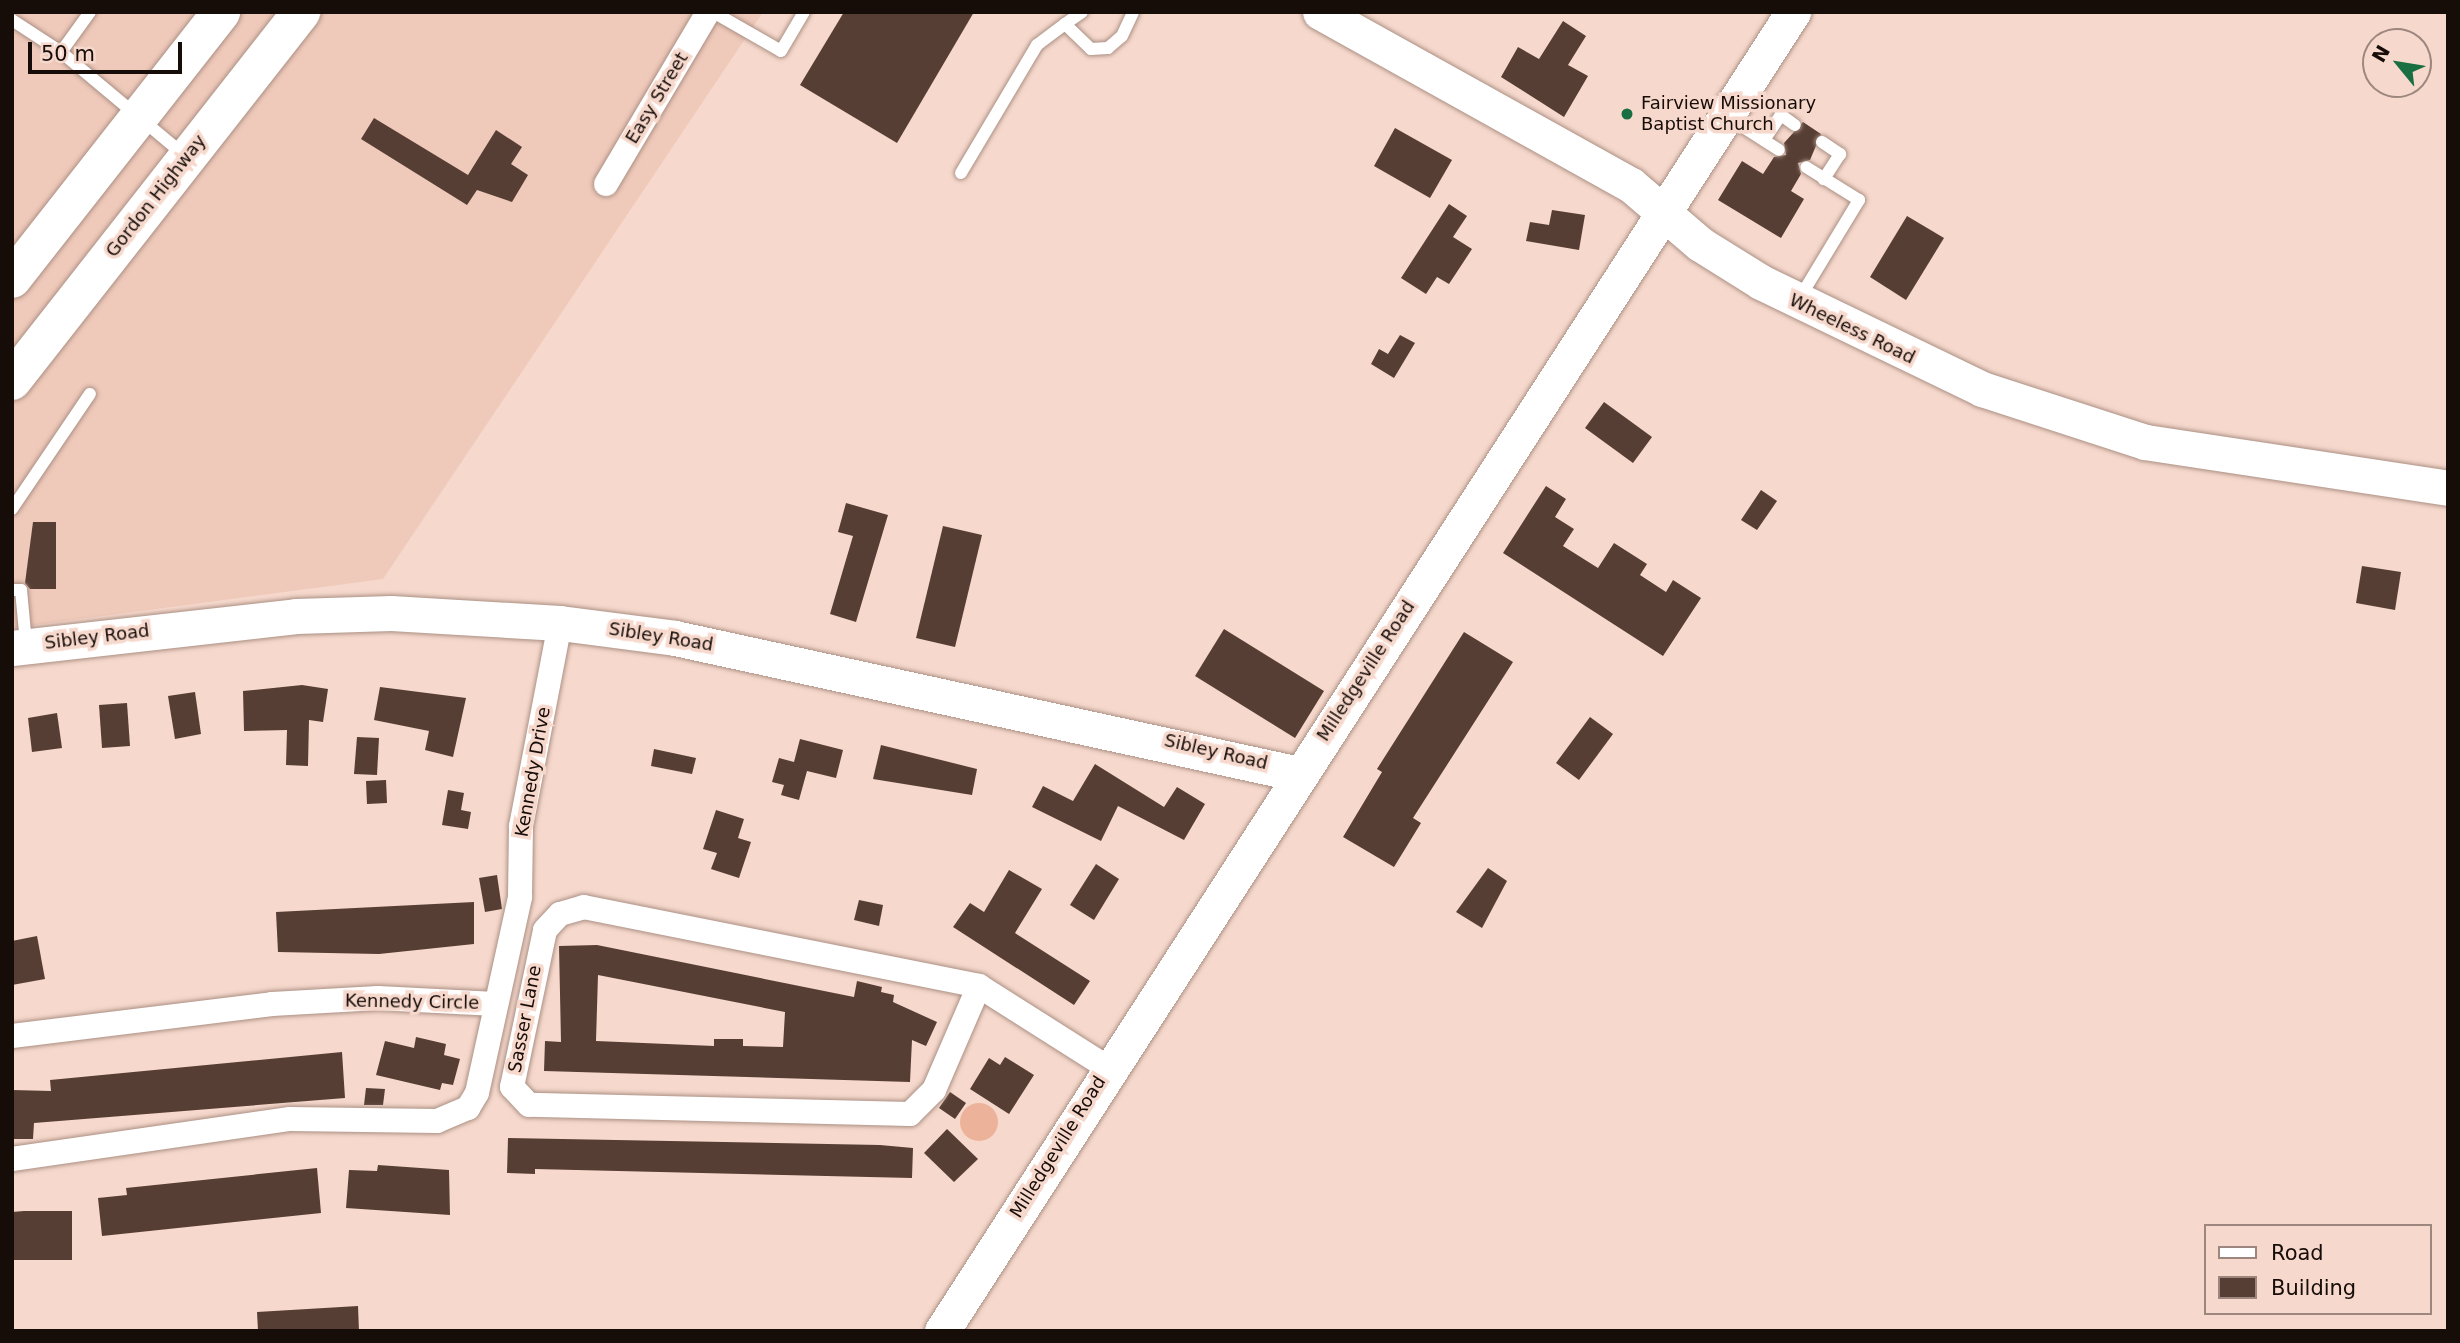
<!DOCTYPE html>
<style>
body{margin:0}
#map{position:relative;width:2460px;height:1343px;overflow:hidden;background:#f6d8cc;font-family:"DejaVu Sans",sans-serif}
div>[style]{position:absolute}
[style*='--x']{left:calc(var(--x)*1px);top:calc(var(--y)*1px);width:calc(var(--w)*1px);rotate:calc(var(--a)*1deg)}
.built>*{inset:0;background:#efc9ba}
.green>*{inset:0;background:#edb29a}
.round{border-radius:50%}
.building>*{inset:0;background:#563e34}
.roads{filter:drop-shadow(0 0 2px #ab9084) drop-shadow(0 0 2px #ab9084)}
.lane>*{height:12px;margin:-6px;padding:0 6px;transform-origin:6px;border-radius:6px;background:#fff}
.street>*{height:24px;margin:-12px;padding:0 12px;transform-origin:12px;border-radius:12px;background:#fff}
.secondary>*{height:35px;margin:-17.5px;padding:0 17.5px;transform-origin:17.5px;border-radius:17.5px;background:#fff}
.highway>*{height:38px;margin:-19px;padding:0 19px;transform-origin:19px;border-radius:19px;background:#fff}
.dots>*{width:19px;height:19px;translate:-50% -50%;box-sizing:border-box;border:4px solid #f6d8cc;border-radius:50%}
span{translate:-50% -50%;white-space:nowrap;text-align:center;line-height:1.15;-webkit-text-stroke:7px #f6d8cc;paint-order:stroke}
.street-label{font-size:18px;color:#160c08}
.poi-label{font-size:18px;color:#160c08}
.left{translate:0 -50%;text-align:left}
.frame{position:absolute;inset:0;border:14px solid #160c08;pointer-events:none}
.legend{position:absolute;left:2204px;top:1224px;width:228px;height:91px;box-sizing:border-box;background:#f6d8cc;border:2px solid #9c867e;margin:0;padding:9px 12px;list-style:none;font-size:21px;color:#160c08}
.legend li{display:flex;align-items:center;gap:14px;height:35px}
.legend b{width:35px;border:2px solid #9c867e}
.north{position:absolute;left:2362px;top:28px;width:70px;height:70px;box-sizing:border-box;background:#f6d8cc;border:2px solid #9c867e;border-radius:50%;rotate:300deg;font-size:19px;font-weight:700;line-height:28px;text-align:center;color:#160c08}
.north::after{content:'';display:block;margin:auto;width:24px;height:32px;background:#196f41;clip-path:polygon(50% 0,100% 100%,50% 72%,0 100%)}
.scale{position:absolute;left:28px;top:42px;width:154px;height:32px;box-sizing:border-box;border:4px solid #160c08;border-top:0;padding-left:9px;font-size:21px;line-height:24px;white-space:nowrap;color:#160c08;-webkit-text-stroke:5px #f6d8cc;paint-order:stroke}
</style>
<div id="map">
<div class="built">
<div style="clip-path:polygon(12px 12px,763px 12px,383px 579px,12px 628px)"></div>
</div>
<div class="green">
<div class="round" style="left:960px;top:1103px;width:38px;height:38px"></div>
</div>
<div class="building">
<div style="clip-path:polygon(844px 12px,974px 12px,897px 143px,800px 85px)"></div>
<div style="clip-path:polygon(1563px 21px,1586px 36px,1568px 65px,1588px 76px,1564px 117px,1501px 77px,1518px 47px,1539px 59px)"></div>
<div style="clip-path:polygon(374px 118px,468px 175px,496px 130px,522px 147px,511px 164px,528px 175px,512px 202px,477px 190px,467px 205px,361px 139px)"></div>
<div style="clip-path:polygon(1803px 122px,1821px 134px,1810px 160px,1798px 163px,1801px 174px,1791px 191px,1804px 199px,1781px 238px,1718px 200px,1742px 161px,1763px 174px,1774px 157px,1786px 155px,1784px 143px)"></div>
<div style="clip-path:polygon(1395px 128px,1452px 160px,1430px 198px,1374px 166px)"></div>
<div style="clip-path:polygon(1449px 204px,1467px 216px,1453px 237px,1472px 249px,1449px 284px,1437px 277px,1426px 294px,1401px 278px)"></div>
<div style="clip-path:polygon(1552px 210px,1585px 215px,1579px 250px,1526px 241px,1530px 222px,1549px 225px)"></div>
<div style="clip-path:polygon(1907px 216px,1944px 238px,1906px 300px,1870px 277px)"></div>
<div style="clip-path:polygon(1400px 335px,1415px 343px,1394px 378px,1371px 364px,1379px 349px,1388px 354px)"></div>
<div style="clip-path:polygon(1604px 402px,1652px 437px,1633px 463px,1585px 428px)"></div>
<div style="clip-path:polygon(1546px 486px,1566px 499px,1555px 517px,1574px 529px,1563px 546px,1598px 568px,1614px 543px,1647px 564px,1640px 575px,1666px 592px,1673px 580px,1701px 598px,1663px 656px,1503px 553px)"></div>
<div style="clip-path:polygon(1761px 490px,1777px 501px,1757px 530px,1741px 520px)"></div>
<div style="clip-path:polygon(846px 503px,888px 515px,856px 622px,830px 614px,853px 536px,838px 532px)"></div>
<div style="clip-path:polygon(33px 522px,56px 522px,56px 589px,30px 589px,25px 583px)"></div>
<div style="clip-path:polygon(943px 526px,982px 535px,955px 647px,916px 638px)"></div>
<div style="clip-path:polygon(2362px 566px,2401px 572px,2395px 610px,2356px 603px)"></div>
<div style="clip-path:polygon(1224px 629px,1324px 691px,1295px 738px,1195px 676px)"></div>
<div style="clip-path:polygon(1464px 632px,1513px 662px,1413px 818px,1421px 823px,1394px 867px,1343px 837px,1382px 772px,1377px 769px)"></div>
<div style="clip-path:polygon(302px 685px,328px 689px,323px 722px,309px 720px,308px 766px,286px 765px,287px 730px,244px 731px,243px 691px)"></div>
<div style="clip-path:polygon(380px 687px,466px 698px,453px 757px,425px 750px,429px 731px,374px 720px)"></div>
<div style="clip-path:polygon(195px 692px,201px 734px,175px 739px,168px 696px)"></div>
<div style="clip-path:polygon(127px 703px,130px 746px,102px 748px,99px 705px)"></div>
<div style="clip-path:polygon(57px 713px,62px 748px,32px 752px,28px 718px)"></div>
<div style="clip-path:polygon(1590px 717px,1613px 734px,1579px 780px,1556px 763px)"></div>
<div style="clip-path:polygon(357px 737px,379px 738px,377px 775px,354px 774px)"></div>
<div style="clip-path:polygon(800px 739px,843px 750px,836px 778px,807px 771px,799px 800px,781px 795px,784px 785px,772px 782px,779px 758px,794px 762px)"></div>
<div style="clip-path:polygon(881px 745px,977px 769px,972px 795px,873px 779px)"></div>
<div style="clip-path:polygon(654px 749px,696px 758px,692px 774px,651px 766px)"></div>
<div style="clip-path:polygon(1095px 764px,1164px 807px,1177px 787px,1205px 804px,1184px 840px,1118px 806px,1101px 841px,1032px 807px,1043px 786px,1073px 801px)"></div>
<div style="clip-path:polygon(386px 780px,387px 803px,367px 804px,366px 781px)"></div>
<div style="clip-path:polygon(448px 790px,464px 793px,461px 810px,471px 812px,468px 829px,442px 825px)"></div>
<div style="clip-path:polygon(716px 810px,744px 819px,738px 838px,751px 842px,739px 878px,711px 869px,717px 853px,703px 849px)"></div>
<div style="clip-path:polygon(1096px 864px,1119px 879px,1094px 920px,1070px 905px)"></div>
<div style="clip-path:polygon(1488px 868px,1507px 881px,1482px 928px,1456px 912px)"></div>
<div style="clip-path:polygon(1009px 870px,1042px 889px,1015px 933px,1090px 981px,1074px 1005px,953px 927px,970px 903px,984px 912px)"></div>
<div style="clip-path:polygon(497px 875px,502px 909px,485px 912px,479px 878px)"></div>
<div style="clip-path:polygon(859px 900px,883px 905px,879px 926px,854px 920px)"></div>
<div style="clip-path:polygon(474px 902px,474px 944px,379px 954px,278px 952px,276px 912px)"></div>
<div style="clip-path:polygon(37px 936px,45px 979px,12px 985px,12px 941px)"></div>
<div style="clip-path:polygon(evenodd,597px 945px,854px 997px,857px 981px,882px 987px,881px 992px,894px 995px,893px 1002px,937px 1022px,926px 1046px,912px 1040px,910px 1082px,544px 1071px,545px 1041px,561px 1042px,559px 946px,597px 945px,598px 975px,785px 1012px,783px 1047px,743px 1046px,743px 1039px,714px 1039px,714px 1046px,596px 1041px,598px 975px)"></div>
<div style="clip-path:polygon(416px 1037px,446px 1044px,444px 1055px,460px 1059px,453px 1085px,442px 1083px,440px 1090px,376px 1075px,385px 1041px,414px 1048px)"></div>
<div style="clip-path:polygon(342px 1052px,345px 1098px,34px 1123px,33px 1139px,12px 1139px,12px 1090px,51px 1091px,50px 1080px)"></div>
<div style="clip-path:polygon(1005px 1057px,1034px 1075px,1009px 1114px,970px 1089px,989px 1058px,1000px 1065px)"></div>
<div style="clip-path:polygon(366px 1088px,385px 1089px,383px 1105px,364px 1105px)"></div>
<div style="clip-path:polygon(950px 1092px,966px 1103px,955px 1119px,939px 1108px)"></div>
<div style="clip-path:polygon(947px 1129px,978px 1159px,954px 1182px,924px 1153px)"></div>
<div style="clip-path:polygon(508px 1138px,880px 1145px,913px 1148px,912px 1178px,535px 1169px,535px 1174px,507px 1173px)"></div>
<div style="clip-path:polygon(378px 1165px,449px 1170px,450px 1215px,346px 1208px,349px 1170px,377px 1171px)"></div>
<div style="clip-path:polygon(317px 1168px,321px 1213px,102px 1236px,98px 1198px,127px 1195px,126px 1188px)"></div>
<div style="clip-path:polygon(24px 1211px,72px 1211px,72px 1260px,12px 1260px,12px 1212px)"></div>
<div style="clip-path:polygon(358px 1306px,359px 1331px,258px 1331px,257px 1312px)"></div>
</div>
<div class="roads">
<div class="lane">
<div style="--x:90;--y:12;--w:49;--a:125.9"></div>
<div style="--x:61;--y:52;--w:160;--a:39.9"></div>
<div style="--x:713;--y:12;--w:78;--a:29.8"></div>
<div style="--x:781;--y:51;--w:45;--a:-59.5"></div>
<div style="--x:1082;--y:12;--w:21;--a:145"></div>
<div style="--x:1065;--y:24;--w:36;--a:44"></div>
<div style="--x:1091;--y:49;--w:17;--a:-3"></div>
<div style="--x:1108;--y:48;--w:18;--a:-41"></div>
<div style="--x:1122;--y:36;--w:26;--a:-65"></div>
<div style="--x:12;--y:20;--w:59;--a:33.1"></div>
<div style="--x:1729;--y:118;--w:59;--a:32.6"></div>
<div style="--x:1764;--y:140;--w:30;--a:-56"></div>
<div style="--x:1781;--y:115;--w:17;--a:36"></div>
<div style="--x:1822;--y:142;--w:22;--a:34"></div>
<div style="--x:1840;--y:154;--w:30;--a:123"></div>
<div style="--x:961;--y:173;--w:149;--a:-59.3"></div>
<div style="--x:1037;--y:45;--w:35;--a:-37"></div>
<div style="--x:1799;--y:299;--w:116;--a:-58.8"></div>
<div style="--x:1859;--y:200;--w:62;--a:-148.1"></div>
<div style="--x:12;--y:509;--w:139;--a:-55.9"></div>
<div style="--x:12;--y:590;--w:9;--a:0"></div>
<div style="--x:21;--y:590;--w:53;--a:84.6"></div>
</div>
<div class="street">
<div style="--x:606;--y:184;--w:200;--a:-59.3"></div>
<div style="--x:979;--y:986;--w:113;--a:113.4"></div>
<div style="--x:934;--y:1090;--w:34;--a:135"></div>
<div style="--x:910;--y:1114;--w:381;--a:-178.6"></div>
<div style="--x:529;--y:1105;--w:25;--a:-133"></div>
<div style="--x:512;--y:1087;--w:160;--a:-78.1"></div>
<div style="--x:545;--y:930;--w:22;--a:-47"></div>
<div style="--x:560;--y:914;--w:25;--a:-16"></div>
<div style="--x:584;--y:907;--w:403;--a:11.3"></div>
<div style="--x:979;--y:986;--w:153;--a:32.4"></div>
<div style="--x:12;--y:1036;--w:262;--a:-7"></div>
<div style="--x:272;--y:1004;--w:106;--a:-3.2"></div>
<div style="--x:378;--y:998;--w:118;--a:2.9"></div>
<div style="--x:12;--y:1159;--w:281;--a:-8.2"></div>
<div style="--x:290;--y:1119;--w:147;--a:0.8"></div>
<div style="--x:437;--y:1121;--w:34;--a:-23"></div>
<div style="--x:468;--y:1108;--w:17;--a:-59"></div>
<div style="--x:477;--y:1093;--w:201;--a:-77.6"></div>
<div style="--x:520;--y:897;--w:71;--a:-89.2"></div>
<div style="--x:521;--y:826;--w:207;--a:-79.1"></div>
</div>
<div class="secondary">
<div style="--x:1320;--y:12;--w:356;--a:29.1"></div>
<div style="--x:1631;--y:185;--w:91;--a:40.5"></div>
<div style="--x:1700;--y:244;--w:72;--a:31.9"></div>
<div style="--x:1761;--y:282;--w:246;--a:25.8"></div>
<div style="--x:1982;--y:389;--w:171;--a:18"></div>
<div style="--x:2145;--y:442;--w:306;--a:8.6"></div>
<div style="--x:12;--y:648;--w:286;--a:-6.4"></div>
<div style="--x:296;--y:616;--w:95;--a:-1.8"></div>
<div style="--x:391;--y:613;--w:169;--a:3.4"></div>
<div style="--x:560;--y:623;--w:116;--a:7.4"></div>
<div style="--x:675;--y:638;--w:639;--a:12.3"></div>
<div style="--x:942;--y:1331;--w:1570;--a:-57.17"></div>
</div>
<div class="highway">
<div style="--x:12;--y:279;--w:339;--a:-51.9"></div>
<div style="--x:12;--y:381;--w:469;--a:-51.9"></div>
</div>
</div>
<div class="dots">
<div style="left:1627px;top:114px;background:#196f41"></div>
</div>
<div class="street-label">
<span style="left:657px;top:98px;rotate:-59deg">Easy Street</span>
<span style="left:156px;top:196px;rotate:-52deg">Gordon Highway</span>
<span style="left:1852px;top:329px;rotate:26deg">Wheeless Road</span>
<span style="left:97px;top:637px;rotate:-7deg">Sibley Road</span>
<span style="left:661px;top:637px;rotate:9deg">Sibley Road</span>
<span style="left:1366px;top:671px;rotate:-57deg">Milledgeville Road</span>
<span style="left:1216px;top:752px;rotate:13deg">Sibley Road</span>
<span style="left:533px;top:772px;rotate:-80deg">Kennedy Drive</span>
<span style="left:412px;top:1002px;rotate:1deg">Kennedy Circle</span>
<span style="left:525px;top:1019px;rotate:-79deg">Sasser Lane</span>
<span style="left:1058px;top:1147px;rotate:-58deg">Milledgeville Road</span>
</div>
<div class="poi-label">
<span class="left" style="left:1641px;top:114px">Fairview Missionary<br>Baptist Church</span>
</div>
<div class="frame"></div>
<ul class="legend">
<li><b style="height:9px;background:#fff"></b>Road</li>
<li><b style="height:19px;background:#563e34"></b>Building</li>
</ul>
<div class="north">N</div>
<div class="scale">50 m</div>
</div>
